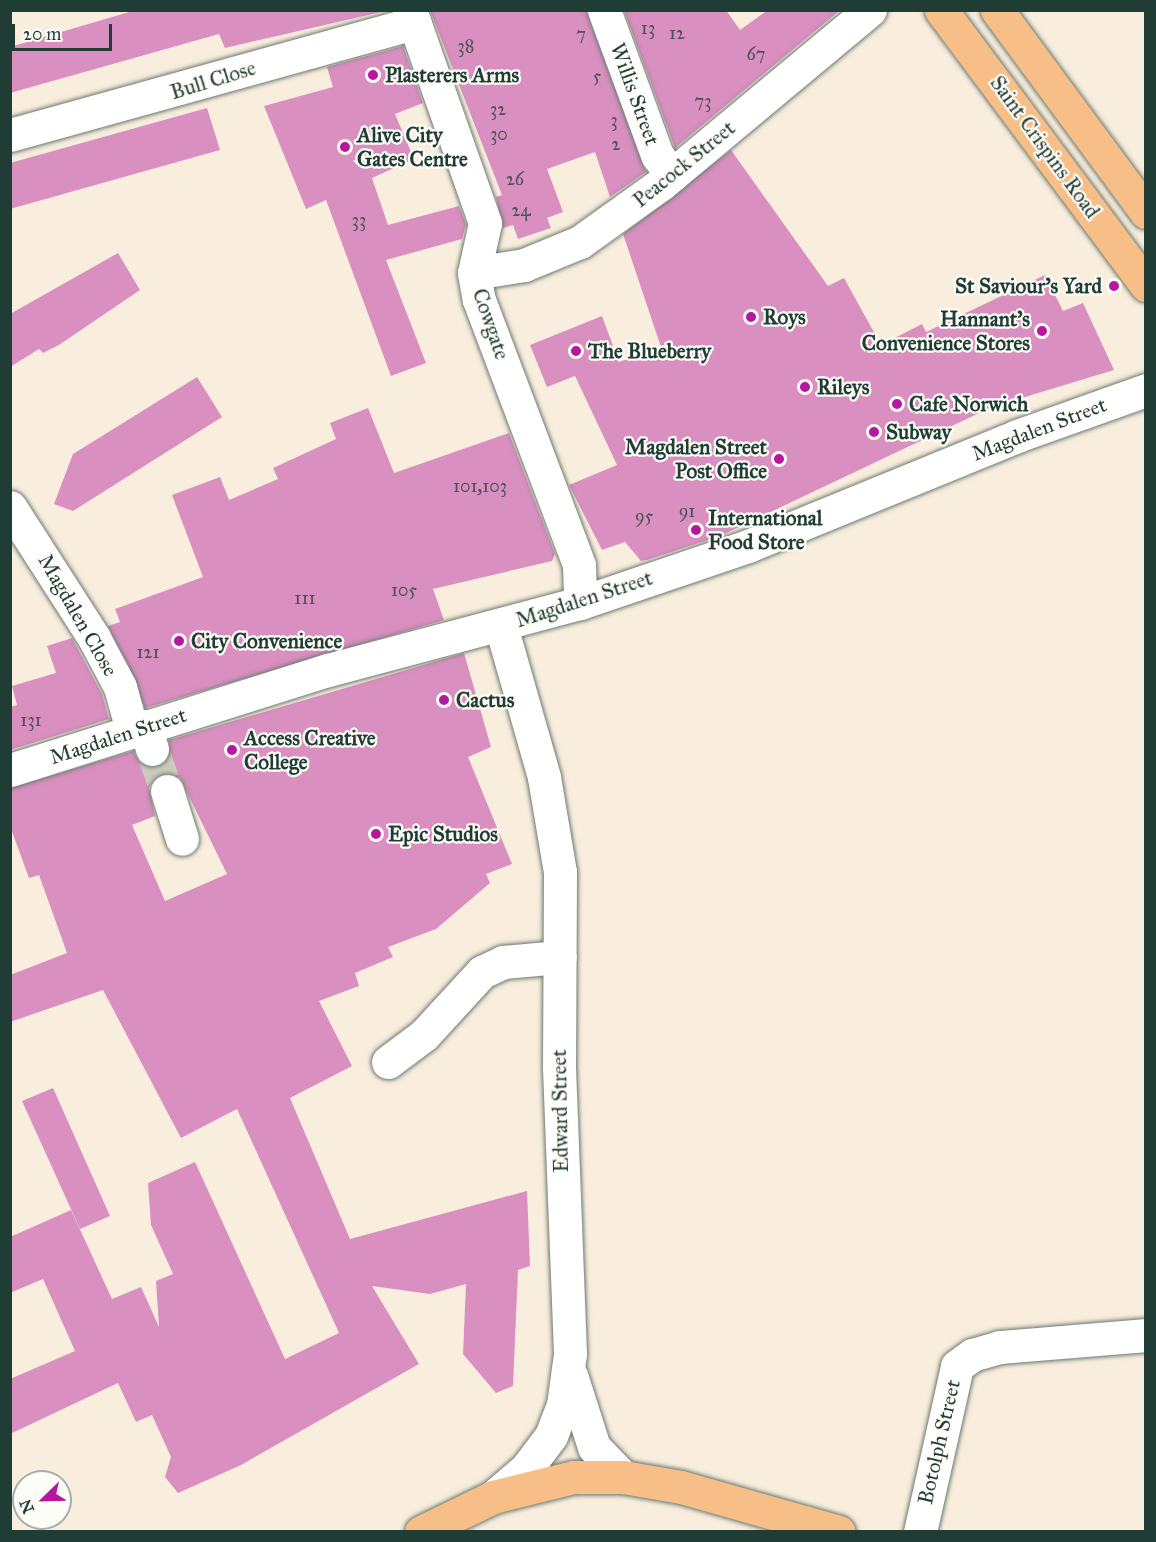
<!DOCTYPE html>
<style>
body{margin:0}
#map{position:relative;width:1156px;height:1542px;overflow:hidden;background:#f9eede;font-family:"IM FELL Great Primer",serif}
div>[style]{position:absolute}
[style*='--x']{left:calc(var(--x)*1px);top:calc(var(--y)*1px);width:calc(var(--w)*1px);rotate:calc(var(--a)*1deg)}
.building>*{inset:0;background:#d98fc0}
.minor-tunnel>*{height:33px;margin-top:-16.5px;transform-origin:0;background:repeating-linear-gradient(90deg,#cdcbbc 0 33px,transparent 0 49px)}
.roads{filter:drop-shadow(0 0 2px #6b7b70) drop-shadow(0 0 2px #6b7b70)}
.minor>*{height:33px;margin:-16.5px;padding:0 16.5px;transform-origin:16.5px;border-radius:16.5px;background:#fff}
.tertiary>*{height:33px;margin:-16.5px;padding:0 16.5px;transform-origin:16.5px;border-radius:16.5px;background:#fff}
.primary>*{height:33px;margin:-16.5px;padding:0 16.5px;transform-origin:16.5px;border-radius:16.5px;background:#f7be87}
.dots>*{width:16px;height:16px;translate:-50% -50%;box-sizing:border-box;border:3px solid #fdfcf7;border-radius:50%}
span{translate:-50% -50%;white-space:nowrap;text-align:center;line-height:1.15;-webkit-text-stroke:4.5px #fdfcf7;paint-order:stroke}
.number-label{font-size:18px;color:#4e5257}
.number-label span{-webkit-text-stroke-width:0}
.poi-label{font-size:21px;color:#1f3d34;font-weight:700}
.left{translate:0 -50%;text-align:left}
.right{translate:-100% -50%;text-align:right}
.street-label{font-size:21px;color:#1f3d34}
.frame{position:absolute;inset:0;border:12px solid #1f3d34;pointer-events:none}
.north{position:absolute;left:12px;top:1470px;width:60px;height:60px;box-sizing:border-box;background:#fdfcf7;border:2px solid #a4b0a9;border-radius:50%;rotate:247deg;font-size:16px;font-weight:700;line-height:24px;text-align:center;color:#1f3d34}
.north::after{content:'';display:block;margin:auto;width:21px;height:27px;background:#b5179e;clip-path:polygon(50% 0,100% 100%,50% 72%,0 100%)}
.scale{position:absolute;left:12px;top:24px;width:100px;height:27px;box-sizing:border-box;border:3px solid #1f3d34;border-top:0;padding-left:8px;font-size:18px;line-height:21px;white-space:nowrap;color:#1f3d34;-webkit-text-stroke:4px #fdfcf7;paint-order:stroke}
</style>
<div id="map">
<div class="building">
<div style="clip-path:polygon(136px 10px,390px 10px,225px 48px,219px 34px,10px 93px,10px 47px)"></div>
<div style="clip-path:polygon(430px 10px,586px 10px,646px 172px,610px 197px,595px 152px,547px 169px,563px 212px,547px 218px,551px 228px,518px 239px,513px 225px,503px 228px,496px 197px,502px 195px)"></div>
<div style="clip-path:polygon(624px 10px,726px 10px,740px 30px,768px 10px,840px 10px,675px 148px)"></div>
<div style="clip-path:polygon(403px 46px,423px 103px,395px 114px,414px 159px,372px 178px,388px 225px,459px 206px,466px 224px,462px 239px,386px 260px,426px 363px,391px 376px,326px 200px,306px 209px,264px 106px,333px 87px,327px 67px)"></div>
<div style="clip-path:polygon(207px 108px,220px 150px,10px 209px,10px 163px)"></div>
<div style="clip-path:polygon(731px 150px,828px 286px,844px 278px,881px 345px,922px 324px,926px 332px,1045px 275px,1063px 311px,1083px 303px,1114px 370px,992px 407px,720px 536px,647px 560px,641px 561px,625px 542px,602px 550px,569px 485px,617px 465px,575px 376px,547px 387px,530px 345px,602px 316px,619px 362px,661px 347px,623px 234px)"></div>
<div style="clip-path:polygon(118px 253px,140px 290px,59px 345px,43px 353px,39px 349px,10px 367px,10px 314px)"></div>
<div style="clip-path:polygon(197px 377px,222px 417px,73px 511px,54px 504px,73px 454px)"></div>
<div style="clip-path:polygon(368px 408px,394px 473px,509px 433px,555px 554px,552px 561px,433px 589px,444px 620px,145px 708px,108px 626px,120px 622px,115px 609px,203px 577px,172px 495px,220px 477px,229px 500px,278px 479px,273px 468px,336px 439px,330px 423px)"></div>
<div style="clip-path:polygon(72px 638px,102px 694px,109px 719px,10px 750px,10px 707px,17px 705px,12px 686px,56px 673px,47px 646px)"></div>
<div style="clip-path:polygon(evenodd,464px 653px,491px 747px,468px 757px,512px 864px,486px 874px,490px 883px,436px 929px,388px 947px,393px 957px,355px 973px,359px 986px,319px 1001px,352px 1066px,290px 1098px,350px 1239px,527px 1191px,530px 1266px,518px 1270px,513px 1386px,496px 1393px,463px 1354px,466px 1284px,430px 1294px,372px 1286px,419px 1364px,241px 1465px,178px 1493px,165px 1477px,171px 1457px,152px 1415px,136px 1422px,118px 1383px,10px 1434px,10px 1379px,75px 1351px,43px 1279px,10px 1293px,10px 1237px,71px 1210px,112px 1299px,141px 1287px,159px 1327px,156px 1281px,173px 1274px,151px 1225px,148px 1183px,195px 1162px,285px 1359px,339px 1333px,237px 1109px,181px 1138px,103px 990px,10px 1022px,10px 975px,67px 953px,39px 875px,29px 878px,10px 826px,10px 788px,133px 751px,140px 763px,157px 767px,170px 754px,169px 740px,464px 653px,161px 773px,180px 778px,227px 874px,165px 901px,132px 825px,155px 816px,149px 787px,161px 773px)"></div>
<div style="clip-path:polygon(53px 1088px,110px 1216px,80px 1229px,22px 1101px)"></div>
</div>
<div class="minor-tunnel">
<div style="--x:152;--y:749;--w:45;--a:70.3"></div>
</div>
<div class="roads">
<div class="minor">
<div style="--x:410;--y:10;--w:226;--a:70.6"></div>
<div style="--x:485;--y:223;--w:51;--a:102.4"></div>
<div style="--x:474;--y:273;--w:27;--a:80"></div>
<div style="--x:479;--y:300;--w:283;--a:69.3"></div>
<div style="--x:579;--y:565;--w:38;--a:88"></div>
<div style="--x:604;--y:10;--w:154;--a:69.9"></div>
<div style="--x:657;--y:155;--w:25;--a:53"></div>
<div style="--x:10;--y:135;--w:420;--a:-15.5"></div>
<div style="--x:474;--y:273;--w:51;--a:-9.1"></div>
<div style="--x:524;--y:265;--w:61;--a:-22.3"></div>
<div style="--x:580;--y:242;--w:100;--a:-35.6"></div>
<div style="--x:661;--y:184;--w:272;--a:-39.8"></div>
<div style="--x:10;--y:507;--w:156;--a:57.3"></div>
<div style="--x:94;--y:638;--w:55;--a:62"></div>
<div style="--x:120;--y:687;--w:45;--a:74.4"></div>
<div style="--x:145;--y:726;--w:24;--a:73"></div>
<div style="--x:167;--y:791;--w:50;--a:72.6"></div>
<div style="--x:388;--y:1062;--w:45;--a:-36.9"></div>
<div style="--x:424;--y:1035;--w:86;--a:-47.4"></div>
<div style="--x:482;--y:972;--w:23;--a:-25"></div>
<div style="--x:503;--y:962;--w:57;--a:-5"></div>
<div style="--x:920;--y:1532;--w:170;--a:-77.4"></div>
<div style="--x:957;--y:1366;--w:19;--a:-36"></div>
<div style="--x:972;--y:1355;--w:29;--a:-16"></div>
<div style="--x:1000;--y:1347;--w:146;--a:-4.7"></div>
</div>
<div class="tertiary">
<div style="--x:10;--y:770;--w:333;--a:-17.5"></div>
<div style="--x:328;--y:670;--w:261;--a:-14.9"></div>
<div style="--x:580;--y:603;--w:177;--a:-18.7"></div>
<div style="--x:748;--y:546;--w:291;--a:-22.2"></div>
<div style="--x:1017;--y:436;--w:137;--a:-19.6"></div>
<div style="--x:571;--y:1375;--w:76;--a:72.3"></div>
<div style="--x:594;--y:1447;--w:42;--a:46"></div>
<div style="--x:493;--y:1497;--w:43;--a:-40.3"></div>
<div style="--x:526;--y:1469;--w:41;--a:-52.9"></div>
<div style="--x:551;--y:1436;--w:33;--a:-69"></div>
<div style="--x:563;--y:1405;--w:51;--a:-82.2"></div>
<div style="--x:570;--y:1354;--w:287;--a:-92.2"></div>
<div style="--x:559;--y:1067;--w:195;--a:-89.7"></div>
<div style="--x:560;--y:872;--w:96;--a:-99.6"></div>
<div style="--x:544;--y:777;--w:157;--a:-105.9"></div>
</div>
<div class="primary">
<div style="--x:941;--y:10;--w:343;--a:53.3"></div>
<div style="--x:997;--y:10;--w:251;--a:53.6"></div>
<div style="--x:421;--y:1532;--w:80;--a:-25.9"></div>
<div style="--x:493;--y:1497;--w:83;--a:-13.9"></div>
<div style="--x:574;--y:1477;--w:49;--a:0"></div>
<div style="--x:623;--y:1477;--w:59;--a:9.8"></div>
<div style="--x:681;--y:1487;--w:164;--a:15.9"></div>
</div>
</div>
<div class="dots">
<div style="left:373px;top:75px;background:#b5179e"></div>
<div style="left:345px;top:147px;background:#b5179e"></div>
<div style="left:1114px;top:286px;background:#b5179e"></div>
<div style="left:751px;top:317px;background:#b5179e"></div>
<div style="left:1042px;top:331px;background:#b5179e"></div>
<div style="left:576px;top:351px;background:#b5179e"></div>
<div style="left:805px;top:387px;background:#b5179e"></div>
<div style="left:897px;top:404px;background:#b5179e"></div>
<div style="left:874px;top:432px;background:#b5179e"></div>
<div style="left:779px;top:459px;background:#b5179e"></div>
<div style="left:696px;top:530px;background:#b5179e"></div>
<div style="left:179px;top:641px;background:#b5179e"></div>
<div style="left:444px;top:700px;background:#b5179e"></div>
<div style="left:232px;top:750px;background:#b5179e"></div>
<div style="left:376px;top:834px;background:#b5179e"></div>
</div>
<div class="number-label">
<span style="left:648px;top:28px">13</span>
<span style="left:677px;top:33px">12</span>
<span style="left:581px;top:34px">7</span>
<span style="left:466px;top:46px">38</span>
<span style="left:756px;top:54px">67</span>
<span style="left:597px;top:76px">5</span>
<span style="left:703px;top:101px">73</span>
<span style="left:498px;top:109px">32</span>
<span style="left:614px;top:120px">3</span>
<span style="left:499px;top:134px">30</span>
<span style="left:616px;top:144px">2</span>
<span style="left:515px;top:179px">26</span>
<span style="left:521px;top:210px">24</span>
<span style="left:359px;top:220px">33</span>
<span style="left:480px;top:486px">101,103</span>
<span style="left:687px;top:511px">91</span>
<span style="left:644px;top:516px">95</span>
<span style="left:404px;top:590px">105</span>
<span style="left:305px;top:598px">111</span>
<span style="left:148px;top:652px">121</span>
<span style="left:31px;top:720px">131</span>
</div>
<div class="poi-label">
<span class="left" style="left:385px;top:75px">Plasterers Arms</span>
<span class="left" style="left:357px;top:147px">Alive City<br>Gates Centre</span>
<span class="right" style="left:1102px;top:286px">St Saviour's Yard</span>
<span class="left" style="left:763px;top:317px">Roys</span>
<span class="right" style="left:1030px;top:331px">Hannant's<br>Convenience Stores</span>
<span class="left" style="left:588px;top:351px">The Blueberry</span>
<span class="left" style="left:817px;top:387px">Rileys</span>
<span class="left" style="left:909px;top:404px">Cafe Norwich</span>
<span class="left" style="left:886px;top:432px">Subway</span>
<span class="right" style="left:767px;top:459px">Magdalen Street<br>Post Office</span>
<span class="left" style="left:708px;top:530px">International<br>Food Store</span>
<span class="left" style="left:191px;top:641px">City Convenience</span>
<span class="left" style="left:456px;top:700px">Cactus</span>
<span class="left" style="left:244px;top:750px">Access Creative<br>College</span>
<span class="left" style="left:388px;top:834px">Epic Studios</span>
</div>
<div class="street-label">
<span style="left:213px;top:80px;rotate:-17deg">Bull Close</span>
<span style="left:635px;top:94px;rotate:70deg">Willis Street</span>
<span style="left:1045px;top:147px;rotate:54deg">Saint Crispins Road</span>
<span style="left:684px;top:164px;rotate:-39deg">Peacock Street</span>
<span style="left:491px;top:324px;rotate:71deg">Cowgate</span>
<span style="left:1039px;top:429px;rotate:-21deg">Magdalen Street</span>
<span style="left:584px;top:599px;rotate:-18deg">Magdalen Street</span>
<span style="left:78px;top:615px;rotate:60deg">Magdalen Close</span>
<span style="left:118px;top:736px;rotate:-18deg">Magdalen Street</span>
<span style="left:560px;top:1111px;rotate:-91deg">Edward Street</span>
<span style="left:939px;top:1442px;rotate:-77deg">Botolph Street</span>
</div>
<div class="frame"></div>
<div class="north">N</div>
<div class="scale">20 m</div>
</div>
